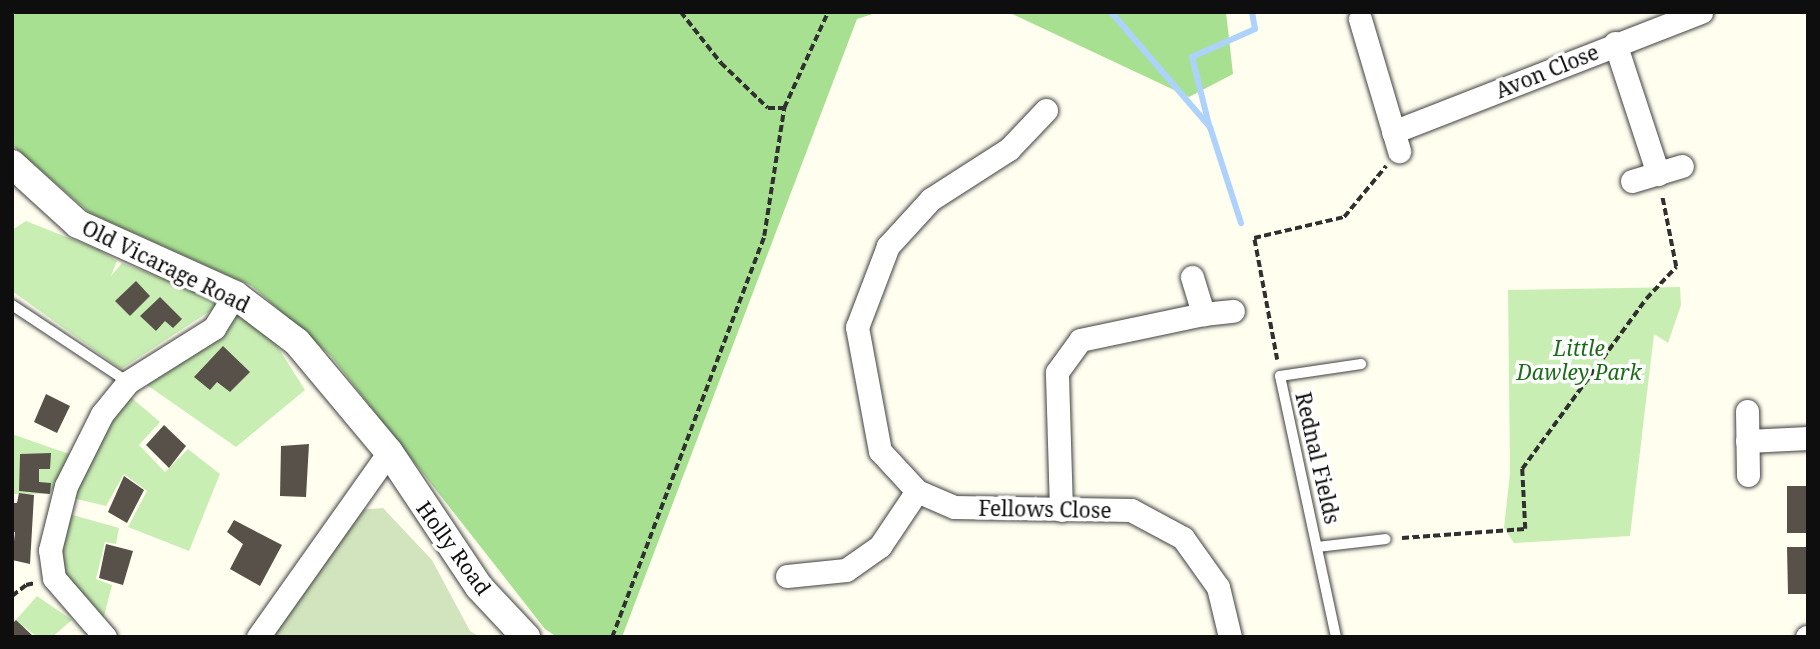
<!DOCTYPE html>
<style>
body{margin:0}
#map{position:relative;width:1820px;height:649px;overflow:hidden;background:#fffeef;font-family:"Noto Serif",serif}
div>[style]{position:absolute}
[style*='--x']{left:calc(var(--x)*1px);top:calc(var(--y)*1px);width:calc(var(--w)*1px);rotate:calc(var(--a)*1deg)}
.green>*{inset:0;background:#c9eeb4}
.forest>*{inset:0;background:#a8e091}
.cemetery>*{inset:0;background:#d1e4bd}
.stream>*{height:6px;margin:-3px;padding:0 3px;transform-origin:3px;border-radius:3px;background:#add2fc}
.building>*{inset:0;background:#585149}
.path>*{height:3.5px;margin-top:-1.75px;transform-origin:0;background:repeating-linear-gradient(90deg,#303030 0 7px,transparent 0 10.5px)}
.roads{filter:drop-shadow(0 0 2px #414141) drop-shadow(0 0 2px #414141)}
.service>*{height:10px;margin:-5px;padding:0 5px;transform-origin:5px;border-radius:5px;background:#fff}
.minor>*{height:23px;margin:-11.5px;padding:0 11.5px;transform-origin:11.5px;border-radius:11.5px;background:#fff}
.tertiary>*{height:28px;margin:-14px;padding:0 14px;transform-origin:14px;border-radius:14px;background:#fff}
span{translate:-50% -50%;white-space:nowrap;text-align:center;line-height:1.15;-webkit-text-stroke:7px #fff;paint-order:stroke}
.street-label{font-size:21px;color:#0e0e0e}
.park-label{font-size:21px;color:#1b6c17;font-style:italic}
.frame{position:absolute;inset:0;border:14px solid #0e0e0e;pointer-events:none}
</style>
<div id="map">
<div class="green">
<div style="clip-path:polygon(26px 221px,99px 250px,117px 261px,111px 276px,122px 263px,224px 302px,121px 369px,12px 291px,12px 230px)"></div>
<div style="clip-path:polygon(1680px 287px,1681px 305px,1668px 343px,1654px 334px,1630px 536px,1514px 543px,1504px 528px,1510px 473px,1508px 290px)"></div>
<div style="clip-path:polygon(234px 307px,258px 316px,305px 390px,236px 447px,144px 383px)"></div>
<div style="clip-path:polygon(127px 394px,160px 422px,139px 445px,165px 472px,188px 449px,220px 474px,189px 551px,128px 527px,147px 491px,124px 474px,106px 506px,68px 497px,85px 461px)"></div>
<div style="clip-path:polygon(12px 434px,72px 455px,50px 494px,12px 494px)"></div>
<div style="clip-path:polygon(62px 512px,119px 528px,116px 544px,105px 542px,96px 579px,112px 585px,103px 620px,67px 579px,54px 549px)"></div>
<div style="clip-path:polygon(37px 596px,72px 620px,52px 637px,37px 637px,16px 620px)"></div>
</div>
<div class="forest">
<div style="clip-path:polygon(12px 12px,879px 12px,857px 19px,622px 637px,557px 637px,545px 629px,331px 356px,252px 286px,90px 213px,12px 145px)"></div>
<div style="clip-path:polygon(1008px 12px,1226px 12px,1233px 74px,1189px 97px)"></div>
</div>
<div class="cemetery">
<div style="clip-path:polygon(383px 508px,432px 560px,470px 631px,480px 637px,272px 637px,356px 510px)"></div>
</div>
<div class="stream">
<div style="--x:1111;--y:12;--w:152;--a:49.3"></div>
<div style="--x:1210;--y:127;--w:101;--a:72.1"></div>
<div style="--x:1209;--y:125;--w:70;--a:-104"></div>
<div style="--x:1192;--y:57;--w:69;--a:-24"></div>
<div style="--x:1255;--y:29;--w:17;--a:-100"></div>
</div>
<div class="building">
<div style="clip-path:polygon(136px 281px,150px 296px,130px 316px,115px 301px)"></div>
<div style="clip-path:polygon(160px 297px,182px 319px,173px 328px,165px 321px,156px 331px,140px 316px)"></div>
<div style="clip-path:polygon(223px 346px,250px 372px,230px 392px,217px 382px,210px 390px,194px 377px)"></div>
<div style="clip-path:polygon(46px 394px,70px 406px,57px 433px,34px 422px)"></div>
<div style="clip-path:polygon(164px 425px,186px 446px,169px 468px,146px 445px)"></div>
<div style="clip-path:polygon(309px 444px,306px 497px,280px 496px,281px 446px)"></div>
<div style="clip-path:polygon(51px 453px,50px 469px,39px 469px,39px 482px,51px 483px,50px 494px,19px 491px,20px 454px)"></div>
<div style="clip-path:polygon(124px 476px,144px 490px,127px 523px,108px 512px)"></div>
<div style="clip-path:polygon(1787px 486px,1808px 486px,1808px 533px,1787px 533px)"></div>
<div style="clip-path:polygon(19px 493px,34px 495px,30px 564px,12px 560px,15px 532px,12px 531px,12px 503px,17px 503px)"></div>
<div style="clip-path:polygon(234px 520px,282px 545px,260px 586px,230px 569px,243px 544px,227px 532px)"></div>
<div style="clip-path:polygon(106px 544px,133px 551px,123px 585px,99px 578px)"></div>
<div style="clip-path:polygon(1787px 547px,1808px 547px,1808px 594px,1788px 594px)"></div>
<div style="clip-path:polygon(16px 620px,34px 637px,12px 637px,12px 624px)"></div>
</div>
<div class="path">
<div style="--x:681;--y:12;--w:65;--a:51.9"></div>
<div style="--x:721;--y:63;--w:65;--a:43.8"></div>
<div style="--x:768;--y:108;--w:16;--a:0"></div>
<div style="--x:784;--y:108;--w:106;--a:-65.4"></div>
<div style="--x:1277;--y:360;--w:124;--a:-100.7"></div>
<div style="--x:1254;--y:238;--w:92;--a:-13.1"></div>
<div style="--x:1344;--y:217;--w:66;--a:-50.5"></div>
<div style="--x:1402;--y:538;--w:123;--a:-4.2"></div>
<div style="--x:1525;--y:529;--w:60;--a:-92.9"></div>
<div style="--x:1522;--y:469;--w:210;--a:-53.9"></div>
<div style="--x:1646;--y:299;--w:44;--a:-46.8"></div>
<div style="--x:1676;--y:267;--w:72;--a:-101.2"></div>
<div style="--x:12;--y:596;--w:18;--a:-38"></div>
<div style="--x:26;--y:585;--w:9;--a:-13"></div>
<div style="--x:612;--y:637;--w:429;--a:-69.2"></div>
<div style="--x:764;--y:236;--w:130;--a:-81.1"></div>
</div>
<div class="roads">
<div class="service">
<div style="--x:12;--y:305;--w:139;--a:33.6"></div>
<div style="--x:1318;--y:547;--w:68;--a:-6.7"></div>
<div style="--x:1336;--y:637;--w:267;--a:-102.1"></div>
<div style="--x:1280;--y:376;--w:82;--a:-8.4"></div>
</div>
<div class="minor">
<div style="--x:1360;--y:19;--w:138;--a:73.5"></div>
<div style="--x:1615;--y:43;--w:138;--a:71.8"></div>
<div style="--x:1046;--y:110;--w:54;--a:133.5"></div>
<div style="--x:1009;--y:149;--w:93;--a:147.3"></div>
<div style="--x:931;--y:199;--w:64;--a:132.5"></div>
<div style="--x:888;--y:246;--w:87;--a:110.9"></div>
<div style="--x:857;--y:327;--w:126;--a:79.5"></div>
<div style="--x:880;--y:451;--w:54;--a:47.2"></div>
<div style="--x:917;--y:491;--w:40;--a:23.4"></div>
<div style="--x:954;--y:507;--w:177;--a:1"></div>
<div style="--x:1131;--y:510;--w:59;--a:28.3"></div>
<div style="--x:1183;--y:538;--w:60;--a:54.5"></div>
<div style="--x:1218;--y:587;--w:51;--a:76.5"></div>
<div style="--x:1393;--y:132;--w:331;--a:-21.3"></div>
<div style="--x:1632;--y:181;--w:52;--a:-16.7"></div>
<div style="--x:1192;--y:277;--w:39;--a:73"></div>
<div style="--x:1747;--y:411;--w:64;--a:89.1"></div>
<div style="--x:1747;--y:441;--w:61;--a:-2.8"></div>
<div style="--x:1061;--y:510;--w:138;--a:-91.7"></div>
<div style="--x:1057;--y:372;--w:39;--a:-54"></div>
<div style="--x:1080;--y:340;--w:126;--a:-11.9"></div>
<div style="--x:1203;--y:314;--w:30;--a:-6"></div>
<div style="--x:787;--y:576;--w:59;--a:-5.8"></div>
<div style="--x:846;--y:570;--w:42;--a:-35.2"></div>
<div style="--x:880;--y:546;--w:66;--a:-56.1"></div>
<div style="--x:105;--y:637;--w:78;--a:-130.8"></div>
<div style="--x:54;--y:578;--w:28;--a:-98"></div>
<div style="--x:50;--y:550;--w:66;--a:-76"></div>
<div style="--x:66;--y:486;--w:80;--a:-63.4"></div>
<div style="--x:102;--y:414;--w:41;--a:-50.9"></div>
<div style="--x:128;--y:382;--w:102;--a:-32.1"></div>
<div style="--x:214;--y:328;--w:39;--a:-58"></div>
<div style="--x:258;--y:637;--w:227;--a:-54.7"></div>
<div style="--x:1807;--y:637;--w:1;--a:0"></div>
</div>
<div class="tertiary">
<div style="--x:12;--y:164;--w:89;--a:42.3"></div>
<div style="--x:78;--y:224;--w:172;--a:24.3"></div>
<div style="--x:235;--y:295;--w:78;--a:37.2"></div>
<div style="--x:297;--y:342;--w:143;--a:50.1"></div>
<div style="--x:389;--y:452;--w:162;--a:56.3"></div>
<div style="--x:479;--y:587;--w:69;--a:46.8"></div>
</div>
</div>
<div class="street-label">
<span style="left:1547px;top:71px;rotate:-22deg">Avon Close</span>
<span style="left:166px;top:266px;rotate:26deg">Old Vicarage Road</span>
<span style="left:1318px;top:458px;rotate:77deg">Rednal Fields</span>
<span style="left:1045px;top:509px;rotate:1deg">Fellows Close</span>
<span style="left:454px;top:548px;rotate:54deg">Holly Road</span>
</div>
<div class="park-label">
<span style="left:1579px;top:360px">Little<br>Dawley Park</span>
</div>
<div class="frame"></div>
</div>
